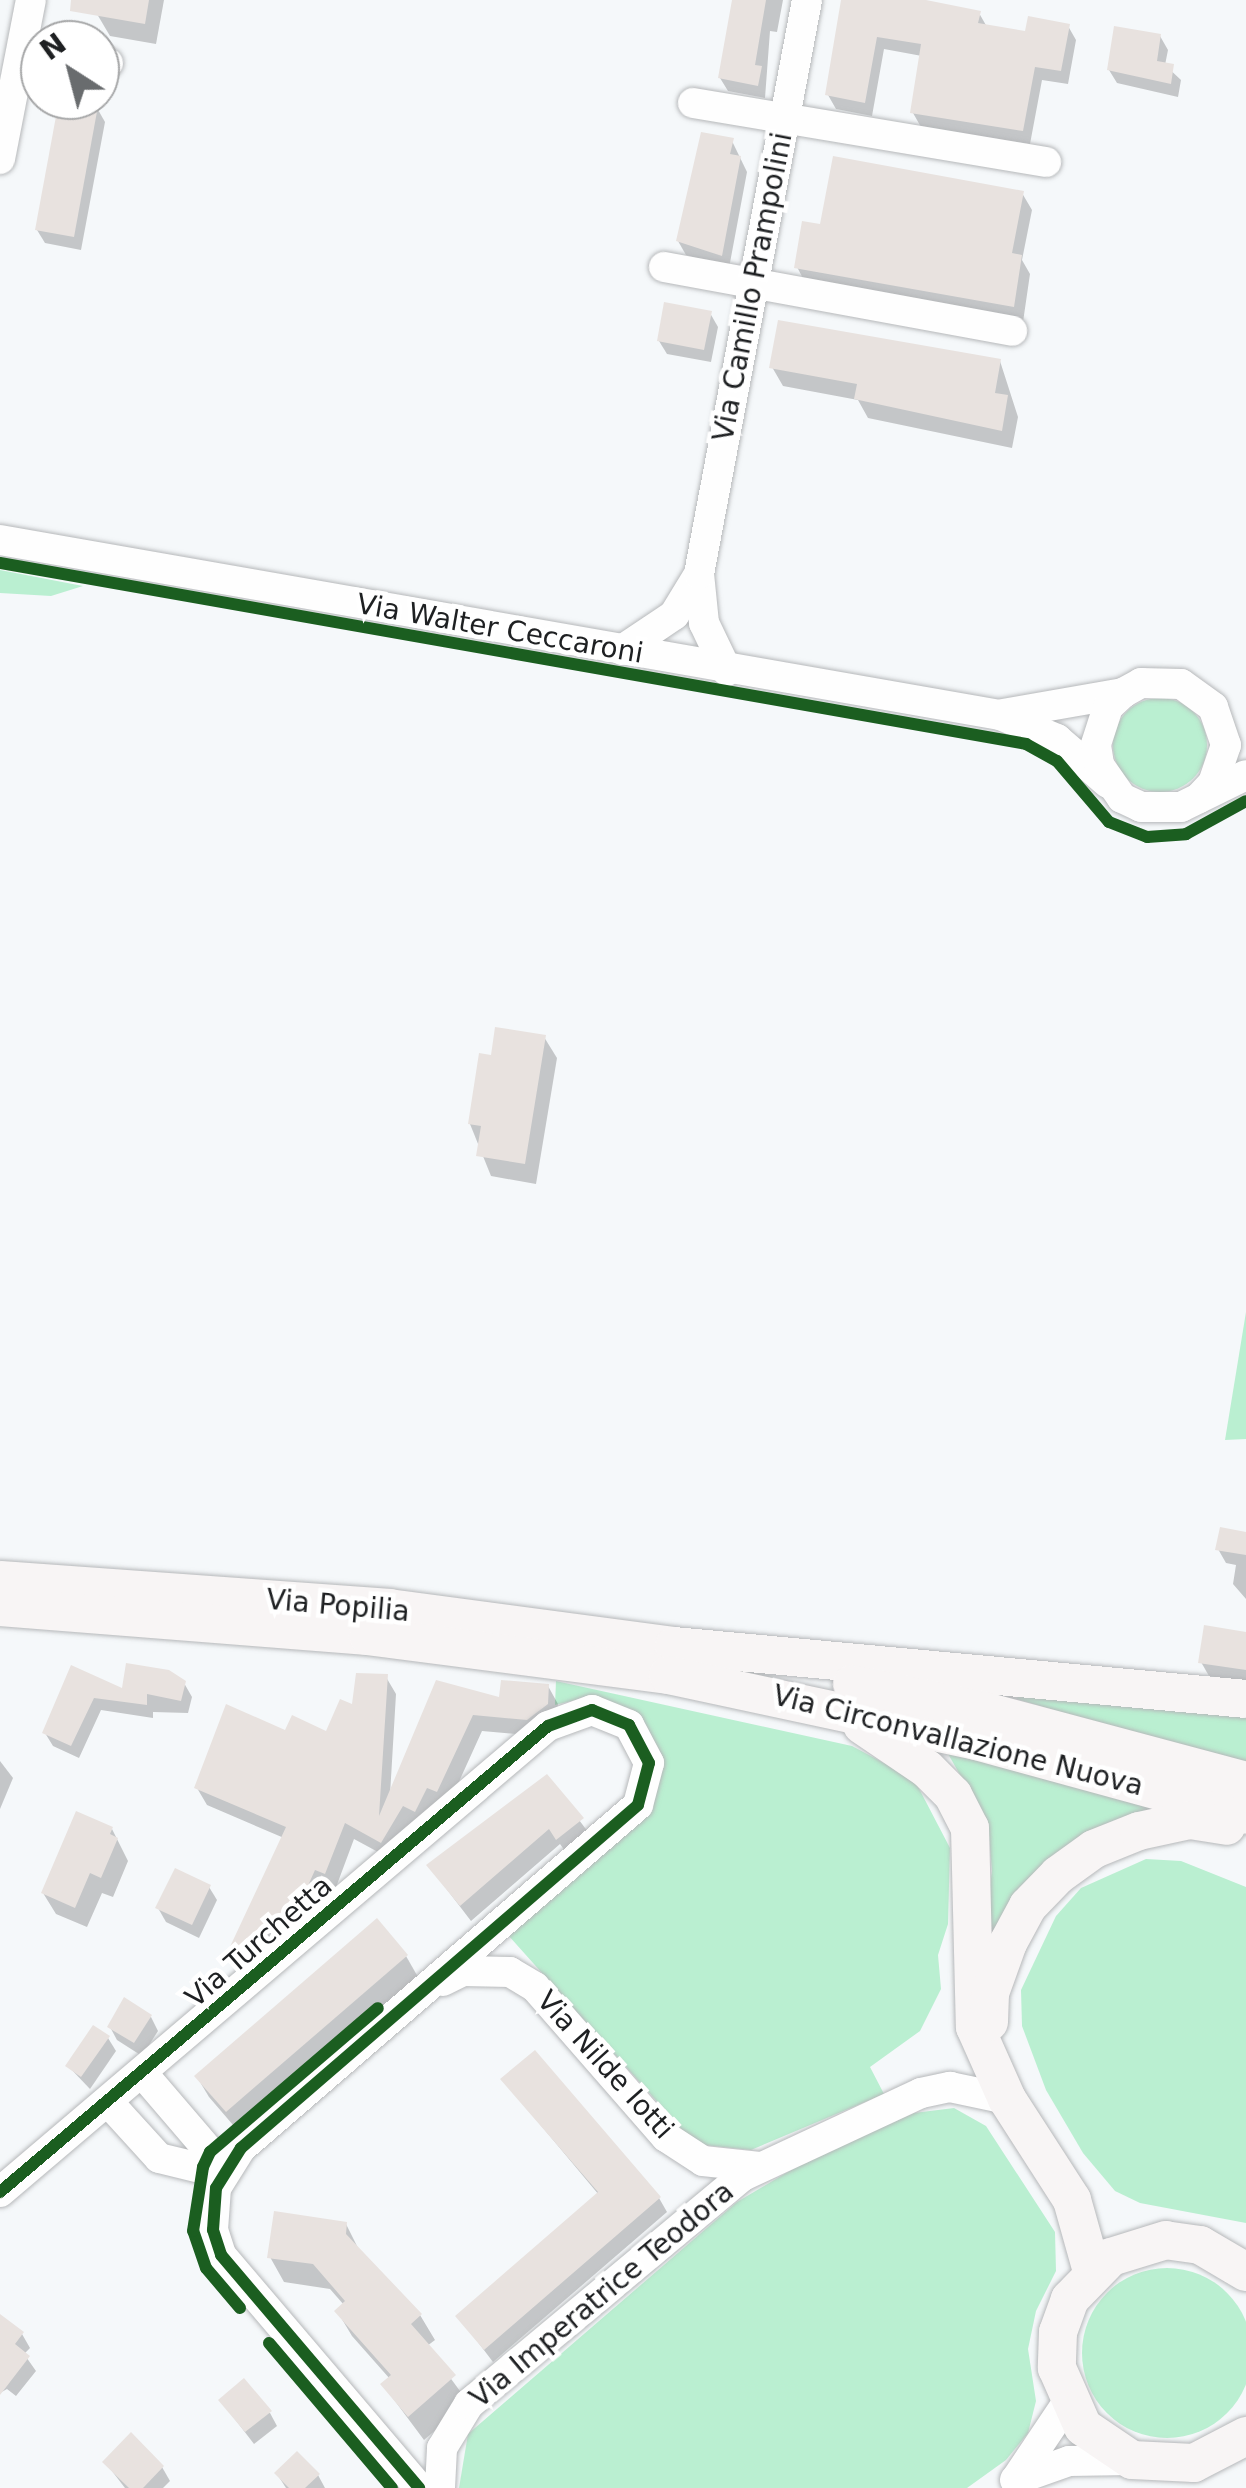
<!DOCTYPE html>
<style>
body{margin:0}
#map{position:relative;width:1246px;height:2488px;overflow:hidden;background:#f5f8fa;font-family:"DejaVu Sans",sans-serif}
div>[style]{position:absolute}
[style*='--x']{left:calc(var(--x)*1px);top:calc(var(--y)*1px);width:calc(var(--w)*1px);rotate:calc(var(--a)*1deg)}
.green>*{inset:0;background:#baefd1}
.round{border-radius:50%}
.shadow>*{inset:0;background:#0003}
.building>*{inset:0;background:#e8e2df}
.roads{filter:drop-shadow(0 0 2px #b6b8ba) drop-shadow(0 0 2px #b6b8ba)}
.minor>*{height:30px;margin:-15px;padding:0 15px;transform-origin:15px;border-radius:15px;background:#fefefe}
.major>*{height:38px;margin:-19px;padding:0 19px;transform-origin:19px;border-radius:19px;background:#f8f5f5}
.cycleway>*{height:12px;margin:-6px;padding:0 6px;transform-origin:6px;border-radius:6px;background:#1b5e20}
span{translate:-50% -50%;white-space:nowrap;text-align:center;line-height:1.15;-webkit-text-stroke:9px #fff;paint-order:stroke}
.street-label{font-size:28px;color:#1e2022}
.north{position:absolute;left:20px;top:20px;width:100px;height:100px;box-sizing:border-box;background:#fff;border:2px solid #a5a6a7;border-radius:50%;rotate:324deg;font-size:28px;font-weight:700;line-height:40px;text-align:center;color:#1e2022}
.north::after{content:'';display:block;margin:auto;width:35px;height:45px;background:#696c6e;clip-path:polygon(50% 0,100% 100%,50% 72%,0 100%)}
</style>
<div id="map">
<div class="green">
<div style="clip-path:polygon(0 570px,83px 586px,51px 596px,0 593px)"></div>
<div class="round" style="left:1113px;top:698px;width:94px;height:94px"></div>
<div style="clip-path:polygon(1246px 1312px,1246px 1439px,1225px 1440px)"></div>
<div style="clip-path:polygon(556px 1681px,852px 1746px,914px 1779px,950px 1848px,948px 1924px,938px 1955px,941px 1989px,920px 2031px,870px 2067px,884px 2094px,751px 2150px,704px 2145px,686px 2134px,508px 1935px,657px 1774px,588px 1697px,555px 1705px)"></div>
<div style="clip-path:polygon(1019px 1692px,1246px 1713px,1246px 1768px,1017px 1699px)"></div>
<div style="clip-path:polygon(947px 1752px,1158px 1807px,981px 1950px,992px 1871px,988px 1824px)"></div>
<div style="clip-path:polygon(1146px 1859px,1181px 1861px,1246px 1887px,1246px 2223px,1140px 2203px,1115px 2191px,1083px 2153px,1046px 2090px,1022px 2026px,1021px 1990px,1056px 1916px,1081px 1888px)"></div>
<div style="clip-path:polygon(954px 2108px,986px 2126px,1055px 2232px,1056px 2271px,1036px 2311px,1028px 2349px,1036px 2401px,1028px 2433px,1006px 2460px,967px 2488px,459px 2488px,468px 2434px,737px 2202px,808px 2160px,914px 2113px)"></div>
<div class="round" style="left:1082px;top:2268px;width:170px;height:170px"></div>
</div>
<div class="shadow">
<div style="clip-path:polygon(100px 0,164px 0,156px 44px,110px 36px,97px 14px)"></div>
<div style="clip-path:polygon(734px 0,783px 0,777px 32px,770px 31px,765px 98px,728px 91px,720px 78px)"></div>
<div style="clip-path:polygon(844px 0,909px 0,979px 13px,987px 27px,1027px 34px,1068px 26px,1076px 40px,1068px 84px,1042px 80px,1030px 144px,921px 127px,913px 113px,922px 56px,884px 49px,872px 116px,836px 109px,828px 95px)"></div>
<div style="clip-path:polygon(1160px 36px,1168px 50px,1165px 65px,1181px 80px,1178px 97px,1117px 83px,1109px 70px)"></div>
<div style="clip-path:polygon(97px 108px,105px 122px,81px 250px,45px 243px,37px 230px)"></div>
<div style="clip-path:polygon(732px 141px,747px 172px,729px 268px,686px 255px,678px 241px)"></div>
<div style="clip-path:polygon(1022px 193px,1032px 210px,1022px 260px,1030px 274px,1023px 322px,806px 284px,797px 267px,822px 227px)"></div>
<div style="clip-path:polygon(710px 313px,718px 327px,711px 362px,667px 354px,659px 341px)"></div>
<div style="clip-path:polygon(1000px 361px,1018px 417px,1012px 448px,868px 418px,858px 400px,783px 386px,772px 367px)"></div>
<div style="clip-path:polygon(544px 1037px,557px 1058px,536px 1184px,491px 1176px,470px 1124px,493px 1058px)"></div>
<div style="clip-path:polygon(1246px 1534px,1246px 1599px,1233px 1584px,1236px 1565px,1226px 1563px,1218px 1549px)"></div>
<div style="clip-path:polygon(1246px 1634px,1246px 1682px,1209px 1676px,1201px 1662px)"></div>
<div style="clip-path:polygon(72px 1668px,124px 1692px,184px 1683px,192px 1697px,188px 1713px,153px 1712px,153px 1718px,101px 1710px,79px 1758px,53px 1746px,45px 1733px)"></div>
<div style="clip-path:polygon(386px 1677px,396px 1694px,390px 1795px,437px 1683px,501px 1700px,548px 1686px,558px 1704px,556px 1722px,537px 1736px,482px 1731px,447px 1808px,391px 1859px,354px 1839px,335px 1890px,325px 1885px,307px 1926px,241px 1968px,231px 1951px,284px 1838px,207px 1805px,197px 1788px,286px 1733px,328px 1734px)"></div>
<div style="clip-path:polygon(0 1761px,13px 1778px,0 1809px)"></div>
<div style="clip-path:polygon(547px 1777px,591px 1836px,568px 1855px,560px 1844px,471px 1921px,429px 1866px)"></div>
<div style="clip-path:polygon(112px 1829px,128px 1861px,113px 1897px,102px 1893px,87px 1927px,56px 1914px,43px 1893px)"></div>
<div style="clip-path:polygon(209px 1887px,217px 1900px,199px 1938px,166px 1922px,158px 1908px)"></div>
<div style="clip-path:polygon(406px 1956px,418px 1977px,239px 2132px,209px 2097px,197px 2077px)"></div>
<div style="clip-path:polygon(151px 2017px,158px 2031px,142px 2056px,117px 2040px,110px 2027px)"></div>
<div style="clip-path:polygon(108px 2038px,116px 2051px,90px 2089px,68px 2066px)"></div>
<div style="clip-path:polygon(503px 2080px,659px 2198px,667px 2212px,493px 2362px,458px 2316px,599px 2195px)"></div>
<div style="clip-path:polygon(346px 2224px,360px 2252px,420px 2315px,435px 2340px,427px 2346px,468px 2402px,424px 2440px,383px 2385px,390px 2379px,352px 2336px,337px 2311px,344px 2305px,330px 2289px,284px 2282px,270px 2257px)"></div>
<div style="clip-path:polygon(0 2317px,22px 2334px,30px 2348px,24px 2354px,36px 2371px,16px 2396px,7px 2389px,0 2393px)"></div>
<div style="clip-path:polygon(221px 2401px,270px 2413px,277px 2426px,254px 2444px)"></div>
<div style="clip-path:polygon(105px 2462px,162px 2467px,170px 2481px,163px 2488px,125px 2488px)"></div>
<div style="clip-path:polygon(277px 2474px,318px 2475px,325px 2488px,286px 2488px)"></div>
</div>
<div class="building">
<div style="clip-path:polygon(71px 0,149px 0,145px 24px,70px 11px)"></div>
<div style="clip-path:polygon(732px 0,766px 0,755px 65px,762px 66px,758px 86px,718px 78px)"></div>
<div style="clip-path:polygon(841px 0,926px 0,981px 11px,978px 23px,1025px 31px,1028px 16px,1070px 24px,1061px 71px,1035px 67px,1023px 131px,910px 113px,921px 44px,877px 37px,865px 103px,825px 95px)"></div>
<div style="clip-path:polygon(1114px 26px,1161px 34px,1157px 61px,1174px 64px,1171px 84px,1107px 70px)"></div>
<div style="clip-path:polygon(59px 100px,98px 106px,74px 237px,35px 230px)"></div>
<div style="clip-path:polygon(701px 132px,734px 138px,730px 154px,741px 156px,722px 256px,676px 241px)"></div>
<div style="clip-path:polygon(833px 156px,1024px 191px,1012px 253px,1022px 255px,1014px 307px,794px 268px,802px 221px,820px 224px)"></div>
<div style="clip-path:polygon(664px 302px,712px 311px,704px 350px,657px 341px)"></div>
<div style="clip-path:polygon(778px 320px,1001px 359px,995px 393px,1008px 395px,1002px 431px,854px 399px,857px 384px,769px 368px)"></div>
<div style="clip-path:polygon(495px 1027px,546px 1035px,525px 1164px,476px 1156px,481px 1126px,468px 1124px,479px 1053px,491px 1055px)"></div>
<div style="clip-path:polygon(1220px 1527px,1246px 1532px,1246px 1555px,1215px 1550px)"></div>
<div style="clip-path:polygon(1204px 1625px,1246px 1632px,1246px 1670px,1198px 1663px)"></div>
<div style="clip-path:polygon(126px 1663px,169px 1670px,186px 1681px,181px 1701px,147px 1694px,147px 1705px,94px 1698px,71px 1746px,42px 1733px,71px 1665px,122px 1688px)"></div>
<div style="clip-path:polygon(356px 1673px,388px 1674px,379px 1816px,436px 1680px,499px 1697px,501px 1680px,549px 1684px,548px 1704px,527px 1720px,473px 1715px,437px 1792px,427px 1788px,415px 1812px,403px 1806px,381px 1843px,345px 1823px,325px 1874px,315px 1870px,297px 1910px,291px 1908px,245px 1959px,228px 1951px,286px 1827px,194px 1788px,226px 1704px,285px 1730px,292px 1715px,326px 1731px,340px 1699px,352px 1704px)"></div>
<div style="clip-path:polygon(547px 1774px,584px 1818px,556px 1840px,549px 1829px,460px 1906px,426px 1865px)"></div>
<div style="clip-path:polygon(76px 1811px,113px 1827px,110px 1834px,118px 1838px,101px 1878px,90px 1873px,75px 1908px,41px 1893px)"></div>
<div style="clip-path:polygon(175px 1868px,211px 1885px,192px 1925px,155px 1908px)"></div>
<div style="clip-path:polygon(377px 1918px,408px 1955px,226px 2112px,194px 2076px)"></div>
<div style="clip-path:polygon(124px 1997px,152px 2015px,134px 2043px,107px 2027px)"></div>
<div style="clip-path:polygon(93px 2025px,110px 2036px,81px 2077px,65px 2066px)"></div>
<div style="clip-path:polygon(535px 2050px,661px 2197px,484px 2350px,455px 2316px,598px 2192px,500px 2079px)"></div>
<div style="clip-path:polygon(274px 2211px,347px 2222px,346px 2234px,422px 2314px,411px 2324px,456px 2375px,408px 2417px,380px 2384px,391px 2375px,334px 2311px,345px 2301px,313px 2264px,267px 2258px)"></div>
<div style="clip-path:polygon(0 2314px,24px 2332px,15px 2344px,30px 2356px,0 2395px)"></div>
<div style="clip-path:polygon(244px 2378px,272px 2411px,245px 2432px,218px 2400px)"></div>
<div style="clip-path:polygon(131px 2432px,164px 2466px,143px 2488px,129px 2488px,102px 2462px)"></div>
<div style="clip-path:polygon(297px 2451px,320px 2474px,305px 2488px,289px 2488px,274px 2473px)"></div>
</div>
<div class="roads">
<div class="minor">
<div style="--x:100;--y:62;--w:8;--a:7"></div>
<div style="--x:693;--y:103;--w:358;--a:9.5"></div>
<div style="--x:0;--y:159;--w:162;--a:-79"></div>
<div style="--x:664;--y:267;--w:354;--a:10.4"></div>
<div style="--x:0;--y:540;--w:1015;--a:9.93"></div>
<div style="--x:1000;--y:715;--w:62;--a:22.8"></div>
<div style="--x:1057;--y:739;--w:67;--a:40.8"></div>
<div style="--x:622;--y:650;--w:63;--a:-33.9"></div>
<div style="--x:674;--y:615;--w:48;--a:-58.6"></div>
<div style="--x:727;--y:671;--w:53;--a:-115.6"></div>
<div style="--x:704;--y:623;--w:49;--a:-95.8"></div>
<div style="--x:699;--y:574;--w:584;--a:-79.34"></div>
<div style="--x:1003;--y:714;--w:122;--a:-9.9"></div>
<div style="--x:1199;--y:798;--w:21;--a:-47"></div>
<div style="--x:1213;--y:783;--w:40;--a:-71.1"></div>
<div style="--x:1226;--y:745;--w:40;--a:-108.9"></div>
<div style="--x:1213;--y:707;--w:39;--a:-144"></div>
<div style="--x:1181;--y:684;--w:40;--a:-178.6"></div>
<div style="--x:1141;--y:683;--w:21;--a:151"></div>
<div style="--x:1123;--y:693;--w:21;--a:137"></div>
<div style="--x:1108;--y:707;--w:40;--a:108"></div>
<div style="--x:1096;--y:745;--w:20;--a:81"></div>
<div style="--x:1099;--y:765;--w:40;--a:55.1"></div>
<div style="--x:1122;--y:798;--w:21;--a:25"></div>
<div style="--x:1141;--y:807;--w:40;--a:0"></div>
<div style="--x:1181;--y:807;--w:72;--a:-26.2"></div>
<div style="--x:443;--y:1981;--w:22;--a:-27"></div>
<div style="--x:463;--y:1971;--w:47;--a:1.2"></div>
<div style="--x:510;--y:1972;--w:29;--a:31"></div>
<div style="--x:535;--y:1987;--w:199;--a:48.9"></div>
<div style="--x:666;--y:2137;--w:44;--a:33"></div>
<div style="--x:703;--y:2161;--w:57;--a:6"></div>
<div style="--x:144;--y:2075;--w:101;--a:49.4"></div>
<div style="--x:210;--y:2152;--w:21;--a:23"></div>
<div style="--x:109;--y:2103;--w:74;--a:47.7"></div>
<div style="--x:159;--y:2158;--w:64;--a:13.6"></div>
<div style="--x:0;--y:2192;--w:719;--a:-40.38"></div>
<div style="--x:548;--y:1726;--w:47;--a:-20"></div>
<div style="--x:592;--y:1710;--w:40;--a:22"></div>
<div style="--x:629;--y:1725;--w:43;--a:62.2"></div>
<div style="--x:649;--y:1763;--w:43;--a:104.7"></div>
<div style="--x:638;--y:1805;--w:525;--a:139.17"></div>
<div style="--x:241;--y:2148;--w:47;--a:122"></div>
<div style="--x:216;--y:2188;--w:42;--a:94.1"></div>
<div style="--x:213;--y:2230;--w:26;--a:72"></div>
<div style="--x:221;--y:2255;--w:306;--a:49.6"></div>
<div style="--x:1016;--y:2479;--w:92;--a:-56.1"></div>
<div style="--x:1015;--y:2480;--w:57;--a:-19.4"></div>
<div style="--x:1069;--y:2461;--w:63;--a:-0.9"></div>
<div style="--x:440;--y:2488;--w:40;--a:-87.1"></div>
<div style="--x:442;--y:2448;--w:52;--a:-58.5"></div>
<div style="--x:469;--y:2404;--w:356;--a:-39.8"></div>
<div style="--x:743;--y:2176;--w:196;--a:-25"></div>
<div style="--x:921;--y:2093;--w:30;--a:-12"></div>
<div style="--x:950;--y:2087;--w:58;--a:11.9"></div>
</div>
<div class="major">
<div style="--x:0;--y:1580;--w:390;--a:4.1"></div>
<div style="--x:389;--y:1608;--w:288;--a:7.6"></div>
<div style="--x:674;--y:1646;--w:574;--a:5.29"></div>
<div style="--x:0;--y:1607;--w:369;--a:4.5"></div>
<div style="--x:368;--y:1636;--w:303;--a:7.4"></div>
<div style="--x:668;--y:1675;--w:315;--a:12.1"></div>
<div style="--x:976;--y:1741;--w:280;--a:15.3"></div>
<div style="--x:852;--y:1684;--w:136;--a:11.5"></div>
<div style="--x:985;--y:1711;--w:270;--a:15"></div>
<div style="--x:862;--y:1725;--w:78;--a:34.1"></div>
<div style="--x:927;--y:1769;--w:37;--a:45"></div>
<div style="--x:953;--y:1795;--w:37;--a:63"></div>
<div style="--x:970;--y:1828;--w:199;--a:88.6"></div>
<div style="--x:975;--y:2027;--w:79;--a:66"></div>
<div style="--x:1007;--y:2099;--w:120;--a:57.2"></div>
<div style="--x:1072;--y:2200;--w:74;--a:74.3"></div>
<div style="--x:989;--y:2022;--w:29;--a:-88"></div>
<div style="--x:990;--y:1993;--w:53;--a:-70.2"></div>
<div style="--x:1008;--y:1943;--w:42;--a:-61.6"></div>
<div style="--x:1028;--y:1906;--w:43;--a:-45.9"></div>
<div style="--x:1058;--y:1875;--w:44;--a:-35.8"></div>
<div style="--x:1094;--y:1849;--w:48;--a:-21.8"></div>
<div style="--x:1139;--y:1831;--w:52;--a:-12.2"></div>
<div style="--x:1190;--y:1820;--w:37;--a:9"></div>
<div style="--x:1246;--y:2272;--w:53;--a:-149.6"></div>
<div style="--x:1200;--y:2245;--w:34;--a:-172"></div>
<div style="--x:1166;--y:2240;--w:58;--a:162.8"></div>
<div style="--x:1111;--y:2257;--w:59;--a:134.3"></div>
<div style="--x:1070;--y:2299;--w:35;--a:110"></div>
<div style="--x:1058;--y:2332;--w:36;--a:92"></div>
<div style="--x:1057;--y:2368;--w:64;--a:66.2"></div>
<div style="--x:1083;--y:2427;--w:59;--a:34"></div>
<div style="--x:1132;--y:2460;--w:62;--a:2.8"></div>
<div style="--x:1194;--y:2463;--w:59;--a:-27.4"></div>
</div>
</div>
<div class="cycleway">
<div style="--x:0;--y:563;--w:1042;--a:10"></div>
<div style="--x:1026;--y:744;--w:35;--a:29"></div>
<div style="--x:1057;--y:761;--w:80;--a:49.6"></div>
<div style="--x:1109;--y:822;--w:41;--a:21.5"></div>
<div style="--x:1147;--y:837;--w:39;--a:-4"></div>
<div style="--x:1186;--y:834;--w:68;--a:-28.8"></div>
<div style="--x:0;--y:2192;--w:719;--a:-40.38"></div>
<div style="--x:548;--y:1726;--w:47;--a:-20"></div>
<div style="--x:592;--y:1710;--w:40;--a:22"></div>
<div style="--x:629;--y:1725;--w:43;--a:62.2"></div>
<div style="--x:649;--y:1763;--w:43;--a:104.7"></div>
<div style="--x:638;--y:1805;--w:525;--a:139.17"></div>
<div style="--x:241;--y:2148;--w:47;--a:122"></div>
<div style="--x:216;--y:2188;--w:42;--a:94.1"></div>
<div style="--x:213;--y:2230;--w:26;--a:72"></div>
<div style="--x:221;--y:2255;--w:306;--a:49.6"></div>
<div style="--x:240;--y:2308;--w:52;--a:-130.4"></div>
<div style="--x:206;--y:2268;--w:39;--a:-109"></div>
<div style="--x:193;--y:2231;--w:65;--a:-81.1"></div>
<div style="--x:203;--y:2167;--w:17;--a:-65"></div>
<div style="--x:210;--y:2152;--w:221;--a:-40.6"></div>
<div style="--x:269;--y:2343;--w:190;--a:49.7"></div>
</div>
<div class="street-label">
<span style="left:753px;top:287px;rotate:-79deg">Via Camillo Prampolini</span>
<span style="left:500px;top:629px;rotate:10deg">Via Walter Ceccaroni</span>
<span style="left:338px;top:1606px;rotate:5deg">Via Popilia</span>
<span style="left:958px;top:1741px;rotate:14deg">Via Circonvallazione Nuova</span>
<span style="left:259px;top:1942px;rotate:-41deg">Via Turchetta</span>
<span style="left:605px;top:2065px;rotate:48deg">Via Nilde Iotti</span>
<span style="left:602px;top:2295px;rotate:-40deg">Via Imperatrice Teodora</span>
</div>
<div class="north">N</div>
</div>
